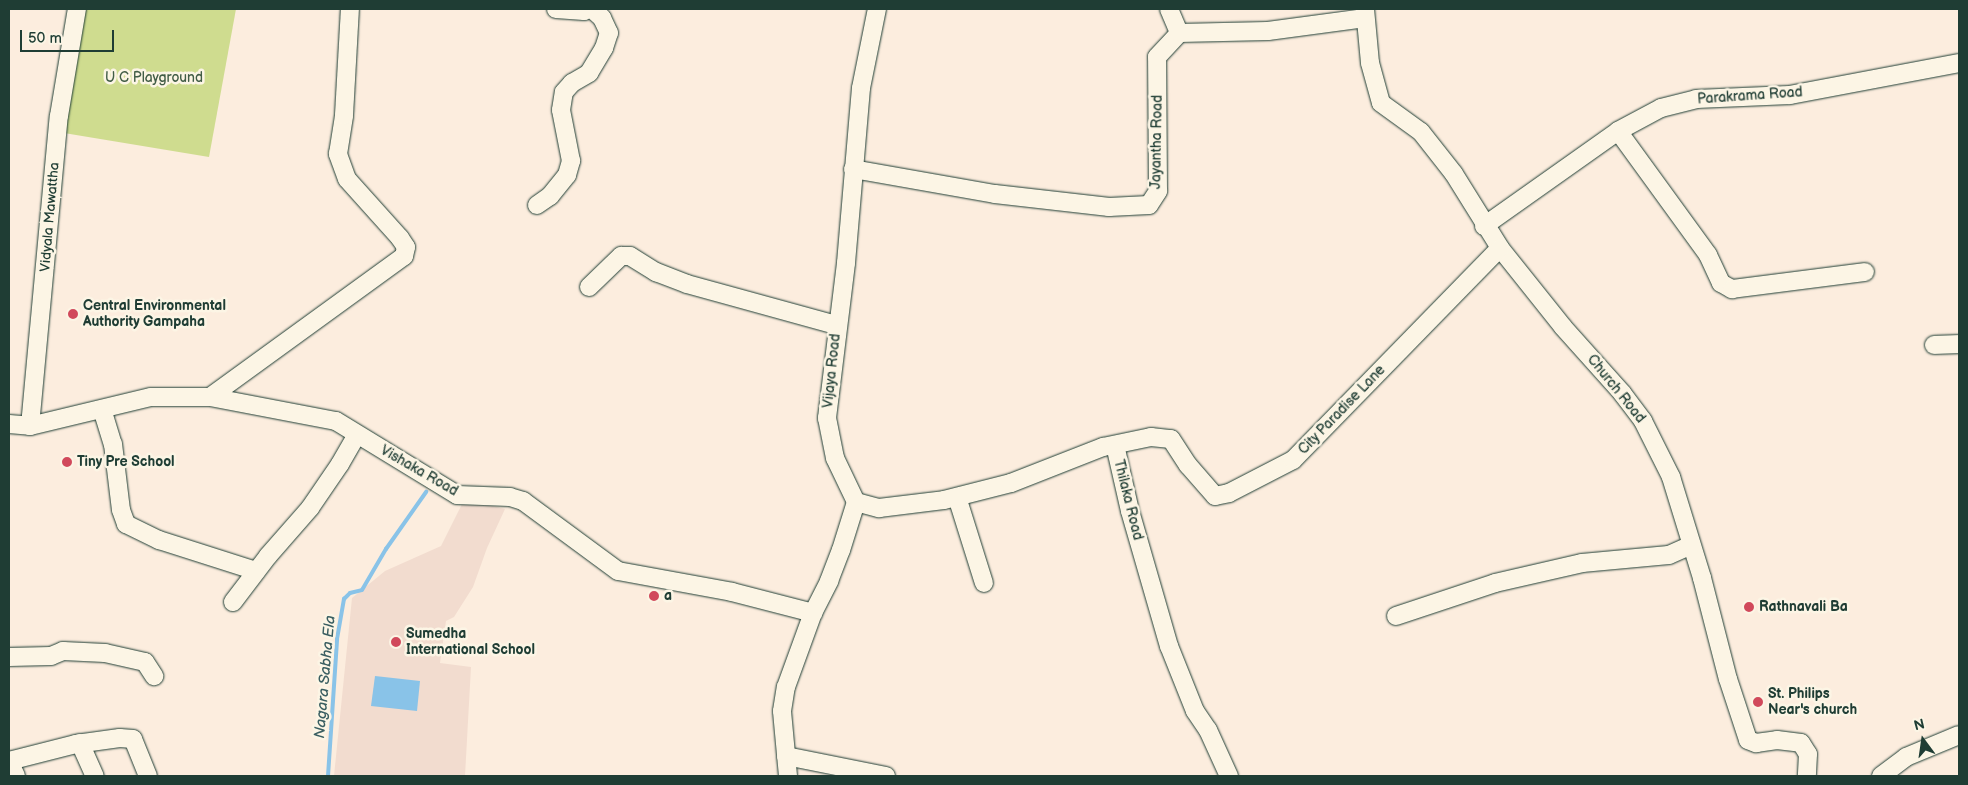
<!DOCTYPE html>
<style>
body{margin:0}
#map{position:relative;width:1968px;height:785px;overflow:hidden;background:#fcedde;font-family:"Balsamiq Sans",sans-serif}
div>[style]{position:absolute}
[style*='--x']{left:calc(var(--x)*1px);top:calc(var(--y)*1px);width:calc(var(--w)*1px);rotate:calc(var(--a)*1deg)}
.built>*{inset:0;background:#f2dccf}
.green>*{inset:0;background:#cfdc8f}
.water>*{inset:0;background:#89c3e8}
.stream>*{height:4px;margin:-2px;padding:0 2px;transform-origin:2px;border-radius:2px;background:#89c3e8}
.roads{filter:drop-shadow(0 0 1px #1f3d34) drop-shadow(0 0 1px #1f3d34)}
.minor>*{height:18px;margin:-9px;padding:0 9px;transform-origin:9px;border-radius:9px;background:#fcf5e5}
.dots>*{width:14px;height:14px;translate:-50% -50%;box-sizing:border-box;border:2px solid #fcf5e5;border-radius:50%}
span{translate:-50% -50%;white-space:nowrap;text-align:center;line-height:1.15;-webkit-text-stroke:5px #fcf5e5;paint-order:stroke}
.park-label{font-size:14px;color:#425d46}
.street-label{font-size:14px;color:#1f3d34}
.poi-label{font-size:14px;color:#1f3d34;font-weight:700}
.left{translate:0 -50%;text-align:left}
.water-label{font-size:15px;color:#3a5e61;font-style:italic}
.frame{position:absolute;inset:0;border:10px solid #1f3d34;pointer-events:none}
.north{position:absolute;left:1898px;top:715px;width:50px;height:50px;-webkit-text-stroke:4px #fcf5e5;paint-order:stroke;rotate:346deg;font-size:14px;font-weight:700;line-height:20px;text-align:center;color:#1f3d34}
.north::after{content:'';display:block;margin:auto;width:18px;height:22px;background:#1f3d34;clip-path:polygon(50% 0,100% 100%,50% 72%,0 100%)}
.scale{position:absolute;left:20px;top:30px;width:94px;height:22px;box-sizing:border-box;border:2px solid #1f3d34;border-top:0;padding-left:6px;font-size:15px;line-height:18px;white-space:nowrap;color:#1f3d34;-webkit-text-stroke:4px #fcf5e5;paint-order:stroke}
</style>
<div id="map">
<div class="built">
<div style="clip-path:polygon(472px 501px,505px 509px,487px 548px,473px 587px,454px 617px,446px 621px,440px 663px,471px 667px,465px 776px,334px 776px,352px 598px,385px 571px,441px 546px,462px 504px)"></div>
</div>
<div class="green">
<div style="clip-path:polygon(83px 9px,236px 9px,209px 157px,64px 133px)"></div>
</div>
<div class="water">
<div style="clip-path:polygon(375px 676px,420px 681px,417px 711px,371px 706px)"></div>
</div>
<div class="stream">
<div style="--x:328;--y:776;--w:137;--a:-86.2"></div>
<div style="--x:337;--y:639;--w:41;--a:-80.1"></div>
<div style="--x:344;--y:599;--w:8;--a:-45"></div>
<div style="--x:350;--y:593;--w:12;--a:-14"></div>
<div style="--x:362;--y:590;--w:48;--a:-59.7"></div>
<div style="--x:386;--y:549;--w:70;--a:-54.9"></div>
</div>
<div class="roads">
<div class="minor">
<div style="--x:556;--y:9;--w:28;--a:4"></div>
<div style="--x:584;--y:11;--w:4;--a:-34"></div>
<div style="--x:1169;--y:9;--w:26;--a:67"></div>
<div style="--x:1365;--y:9;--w:54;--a:84.7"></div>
<div style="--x:1370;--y:63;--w:41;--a:74.6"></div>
<div style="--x:1381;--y:103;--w:49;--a:35.9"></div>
<div style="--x:1421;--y:132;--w:53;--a:51.8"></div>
<div style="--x:1454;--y:174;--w:87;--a:58.1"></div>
<div style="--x:1500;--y:248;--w:101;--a:51.4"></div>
<div style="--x:1563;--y:327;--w:89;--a:48.2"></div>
<div style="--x:1622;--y:393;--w:35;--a:53"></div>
<div style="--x:1643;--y:421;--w:63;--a:63.4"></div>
<div style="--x:1671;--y:477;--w:106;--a:72.9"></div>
<div style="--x:1702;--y:578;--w:104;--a:75.6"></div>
<div style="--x:1728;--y:679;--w:64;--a:71.8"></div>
<div style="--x:1748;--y:740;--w:9;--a:21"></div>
<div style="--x:1756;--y:743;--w:21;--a:-8"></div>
<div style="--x:1777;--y:740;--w:24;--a:7"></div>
<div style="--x:1801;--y:743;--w:13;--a:58"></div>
<div style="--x:1808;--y:754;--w:22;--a:93"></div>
<div style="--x:1618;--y:131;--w:153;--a:54"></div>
<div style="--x:1708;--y:255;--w:31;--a:65"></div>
<div style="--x:1721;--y:283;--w:13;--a:29"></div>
<div style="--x:1732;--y:289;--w:134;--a:-7.3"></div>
<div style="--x:853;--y:169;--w:144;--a:10"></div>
<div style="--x:995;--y:194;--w:115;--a:6.5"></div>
<div style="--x:1109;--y:207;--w:40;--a:-2.9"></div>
<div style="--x:1149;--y:205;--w:17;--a:-57"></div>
<div style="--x:1158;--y:191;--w:134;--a:-90.4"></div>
<div style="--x:1157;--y:57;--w:33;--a:-47"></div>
<div style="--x:1179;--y:33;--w:89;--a:-1.3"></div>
<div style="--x:1268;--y:31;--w:98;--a:-7.6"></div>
<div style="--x:537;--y:205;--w:16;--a:-35"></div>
<div style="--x:550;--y:196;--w:27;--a:-51"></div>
<div style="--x:567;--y:175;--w:15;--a:-74"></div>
<div style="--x:571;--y:161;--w:52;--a:-101.1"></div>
<div style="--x:561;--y:110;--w:18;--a:-81"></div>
<div style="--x:564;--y:92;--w:12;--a:-48"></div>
<div style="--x:572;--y:83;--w:20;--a:-30"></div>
<div style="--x:589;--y:73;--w:29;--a:-59"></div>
<div style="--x:604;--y:48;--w:16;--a:-72"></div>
<div style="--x:609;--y:33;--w:17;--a:-115"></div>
<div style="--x:602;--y:18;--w:13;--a:-138"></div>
<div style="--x:1484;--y:226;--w:164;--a:-35.3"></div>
<div style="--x:1618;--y:131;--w:49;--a:-28.1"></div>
<div style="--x:1661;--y:108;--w:36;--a:-14"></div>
<div style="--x:1696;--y:99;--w:94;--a:-2.4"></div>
<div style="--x:1790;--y:95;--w:172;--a:-10.7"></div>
<div style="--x:589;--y:287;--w:45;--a:-44.1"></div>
<div style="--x:621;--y:256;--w:9;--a:0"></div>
<div style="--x:630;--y:256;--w:31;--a:32"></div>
<div style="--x:656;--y:272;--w:33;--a:21"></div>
<div style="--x:687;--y:284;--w:155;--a:15.4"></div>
<div style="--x:1934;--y:345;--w:25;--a:-2"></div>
<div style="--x:210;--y:397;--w:240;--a:-36"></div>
<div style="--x:404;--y:256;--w:9;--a:-77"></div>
<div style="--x:406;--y:247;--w:11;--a:-124"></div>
<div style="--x:400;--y:238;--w:79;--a:-131.9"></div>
<div style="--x:347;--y:179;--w:27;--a:-110"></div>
<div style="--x:338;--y:154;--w:39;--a:-81"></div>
<div style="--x:344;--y:115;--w:106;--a:-86.8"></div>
<div style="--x:102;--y:409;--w:37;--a:73"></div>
<div style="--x:113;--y:444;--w:66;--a:83.1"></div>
<div style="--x:121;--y:510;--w:15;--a:70"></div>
<div style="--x:126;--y:524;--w:37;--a:26"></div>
<div style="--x:159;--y:540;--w:102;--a:17.7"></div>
<div style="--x:9;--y:424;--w:21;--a:5"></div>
<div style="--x:30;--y:426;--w:124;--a:-13.5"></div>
<div style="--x:151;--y:397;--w:59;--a:0"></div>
<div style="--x:210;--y:397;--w:128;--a:10.8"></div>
<div style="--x:336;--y:421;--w:142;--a:31.4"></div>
<div style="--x:457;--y:495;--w:53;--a:2.2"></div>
<div style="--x:510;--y:497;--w:14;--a:17"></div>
<div style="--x:523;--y:501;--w:118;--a:36.4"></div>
<div style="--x:618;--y:571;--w:116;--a:10.4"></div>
<div style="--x:732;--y:592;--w:84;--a:14.5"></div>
<div style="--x:30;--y:426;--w:311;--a:-84.7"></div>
<div style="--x:59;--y:116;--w:109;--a:-80.5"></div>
<div style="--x:1115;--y:445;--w:68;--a:77.2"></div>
<div style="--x:1130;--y:511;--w:141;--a:73.9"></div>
<div style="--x:1169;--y:646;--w:70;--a:68.2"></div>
<div style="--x:1195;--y:711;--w:23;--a:56"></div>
<div style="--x:1208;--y:730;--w:51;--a:65.5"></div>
<div style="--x:957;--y:497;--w:90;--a:72.6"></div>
<div style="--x:856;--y:502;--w:24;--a:15"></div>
<div style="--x:879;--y:508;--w:65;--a:-7"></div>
<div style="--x:944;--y:500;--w:69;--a:-14.2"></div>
<div style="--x:1011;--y:483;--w:99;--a:-21.4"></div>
<div style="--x:1103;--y:447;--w:49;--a:-11.8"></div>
<div style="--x:1151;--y:437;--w:20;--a:6"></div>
<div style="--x:1171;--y:439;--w:31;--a:57"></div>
<div style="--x:1188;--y:465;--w:41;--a:48.9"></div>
<div style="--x:1215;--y:496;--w:14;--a:-12"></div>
<div style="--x:1229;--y:493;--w:72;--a:-27.3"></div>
<div style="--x:1293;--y:460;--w:296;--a:-45.7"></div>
<div style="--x:233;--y:602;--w:58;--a:-52.7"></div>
<div style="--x:268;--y:556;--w:64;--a:-48.8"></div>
<div style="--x:310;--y:508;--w:53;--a:-55.7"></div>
<div style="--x:340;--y:464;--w:34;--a:-60"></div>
<div style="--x:1396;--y:616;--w:104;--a:-18.4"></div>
<div style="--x:1495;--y:583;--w:89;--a:-12.9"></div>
<div style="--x:1582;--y:563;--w:87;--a:-5.3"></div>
<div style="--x:1669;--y:555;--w:24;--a:-24"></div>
<div style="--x:9;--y:657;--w:42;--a:-1.4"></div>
<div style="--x:51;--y:656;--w:13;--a:-23"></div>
<div style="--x:63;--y:651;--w:42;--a:2.7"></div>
<div style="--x:105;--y:653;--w:41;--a:12.7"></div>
<div style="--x:145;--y:662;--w:17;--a:57"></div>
<div style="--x:80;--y:743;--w:36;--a:66"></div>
<div style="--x:786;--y:756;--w:102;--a:11.3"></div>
<div style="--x:16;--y:776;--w:17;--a:-115"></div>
<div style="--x:9;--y:761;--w:69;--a:-14.2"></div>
<div style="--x:76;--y:744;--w:44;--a:-7.8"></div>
<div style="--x:120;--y:738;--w:13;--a:4"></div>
<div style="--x:133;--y:739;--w:40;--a:68"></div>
<div style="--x:788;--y:776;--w:65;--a:-95.3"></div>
<div style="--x:782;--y:711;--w:24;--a:-81"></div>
<div style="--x:786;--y:687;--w:79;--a:-70"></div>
<div style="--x:813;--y:613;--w:36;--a:-63"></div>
<div style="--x:829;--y:581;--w:33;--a:-69"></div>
<div style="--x:841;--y:550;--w:50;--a:-72.6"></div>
<div style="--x:856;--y:502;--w:49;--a:-115.5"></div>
<div style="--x:835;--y:458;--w:41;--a:-101.3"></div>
<div style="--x:827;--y:418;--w:156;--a:-83"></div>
<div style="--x:846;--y:263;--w:176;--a:-85.1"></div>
<div style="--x:861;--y:88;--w:81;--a:-78.6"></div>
<div style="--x:1881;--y:776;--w:31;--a:-37"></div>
<div style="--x:1906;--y:757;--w:57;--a:-22.5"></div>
</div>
</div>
<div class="dots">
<div style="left:73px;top:314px;background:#d1495b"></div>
<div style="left:67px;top:462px;background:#d1495b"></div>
<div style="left:654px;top:596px;background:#d1495b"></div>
<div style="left:1749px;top:607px;background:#d1495b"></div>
<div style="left:396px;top:642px;background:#d1495b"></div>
<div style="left:1758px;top:702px;background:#d1495b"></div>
</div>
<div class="park-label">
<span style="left:154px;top:78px">U C Playground</span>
</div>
<div class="street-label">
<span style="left:1750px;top:96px;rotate:-4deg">Parakrama Road</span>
<span style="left:1157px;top:142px;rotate:-89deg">Jayantha Road</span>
<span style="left:50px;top:217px;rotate:-85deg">Vidyala Mawattha</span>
<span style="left:832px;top:371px;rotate:-84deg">Vijaya Road</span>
<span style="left:1616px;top:389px;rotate:51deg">Church Road</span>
<span style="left:1342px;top:410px;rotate:-46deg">City Paradise Lane</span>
<span style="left:419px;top:471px;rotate:30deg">Vishaka Road</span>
<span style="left:1128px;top:500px;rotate:76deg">Thilaka Road</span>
</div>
<div class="poi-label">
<span class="left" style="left:83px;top:314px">Central Environmental<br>Authority Gampaha</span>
<span class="left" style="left:77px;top:462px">Tiny Pre School</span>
<span class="left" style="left:664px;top:596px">a</span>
<span class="left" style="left:1759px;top:607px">Rathnavali Ba</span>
<span class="left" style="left:406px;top:642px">Sumedha<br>International School</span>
<span class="left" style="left:1768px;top:702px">St. Philips<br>Near's church</span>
</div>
<div class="water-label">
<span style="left:325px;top:677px;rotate:-85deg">Nagara Sabha Ela</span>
</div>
<div class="frame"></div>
<div class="north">N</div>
<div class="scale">50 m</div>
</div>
